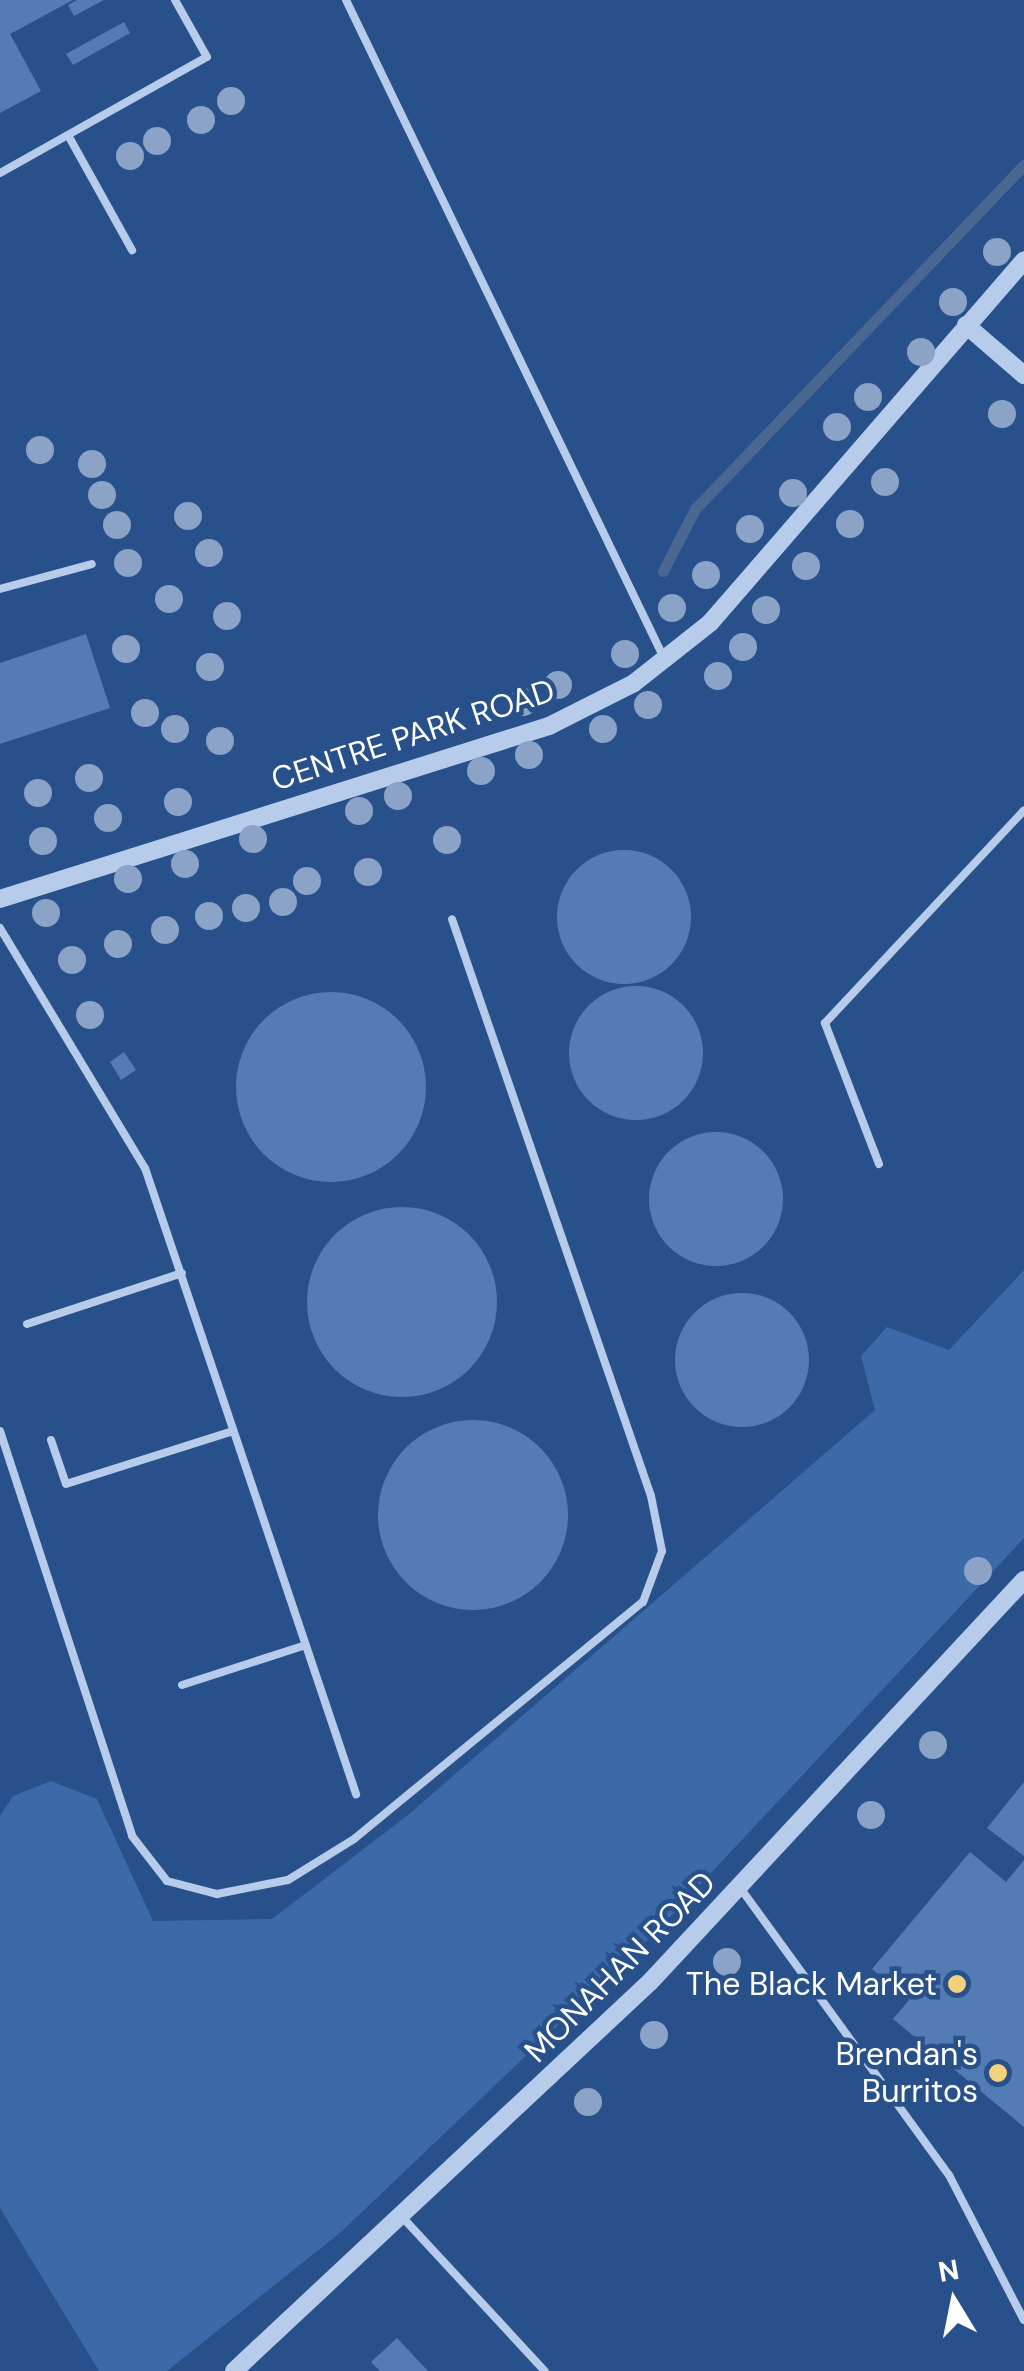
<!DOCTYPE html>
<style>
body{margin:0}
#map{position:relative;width:1024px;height:2371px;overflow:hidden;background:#28508b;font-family:"DM Sans",sans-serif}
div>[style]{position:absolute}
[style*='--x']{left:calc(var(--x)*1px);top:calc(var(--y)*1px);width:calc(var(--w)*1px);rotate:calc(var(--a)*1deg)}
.green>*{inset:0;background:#3c6aa8}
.stream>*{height:11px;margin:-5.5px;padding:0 5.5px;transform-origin:5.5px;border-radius:5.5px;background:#4a6791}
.building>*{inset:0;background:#547cb4}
.round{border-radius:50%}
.service>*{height:8px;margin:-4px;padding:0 4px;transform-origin:4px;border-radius:4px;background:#b6ccea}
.tertiary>*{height:18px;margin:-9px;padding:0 9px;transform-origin:9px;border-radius:9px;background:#b6ccea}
.trees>*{width:28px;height:28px;margin:-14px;border-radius:50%;background:#8aa3c7}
.dots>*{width:28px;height:28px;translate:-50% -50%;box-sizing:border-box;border:5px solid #28508b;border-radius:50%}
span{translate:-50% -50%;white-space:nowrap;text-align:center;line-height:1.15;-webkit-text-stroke:9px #28508b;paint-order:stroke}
.street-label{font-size:32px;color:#fff}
.poi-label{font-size:32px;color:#fff}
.right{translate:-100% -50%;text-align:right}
.north{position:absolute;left:904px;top:2251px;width:100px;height:100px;-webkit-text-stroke:8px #28508b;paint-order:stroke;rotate:350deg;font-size:28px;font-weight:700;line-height:40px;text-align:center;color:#fff}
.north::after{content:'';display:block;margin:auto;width:35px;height:45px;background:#fff;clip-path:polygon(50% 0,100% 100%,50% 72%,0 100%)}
</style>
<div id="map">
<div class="green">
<div style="clip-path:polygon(1024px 1270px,1024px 1538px,655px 1933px,341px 2232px,167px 2371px,99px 2371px,0 2208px,0 1816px,13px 1796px,51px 1781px,97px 1799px,153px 1921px,272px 1919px,408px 1815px,875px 1410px,861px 1356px,887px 1327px,949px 1350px)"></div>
</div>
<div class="stream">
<div style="--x:663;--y:571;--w:70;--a:-62.7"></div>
<div style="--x:695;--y:509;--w:476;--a:-46.3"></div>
</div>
<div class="building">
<div style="clip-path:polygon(0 0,73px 0,10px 34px,41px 91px,0 113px)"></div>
<div style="clip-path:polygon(77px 0,104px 0,74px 16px,68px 5px)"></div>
<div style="clip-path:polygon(124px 22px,130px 33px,73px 65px,66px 54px)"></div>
<div style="clip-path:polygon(86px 634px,110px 708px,0 744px,0 663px)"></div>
<div class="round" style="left:557px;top:850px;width:134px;height:134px"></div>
<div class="round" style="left:569px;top:986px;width:134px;height:134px"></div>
<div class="round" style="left:236px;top:992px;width:190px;height:190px"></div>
<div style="clip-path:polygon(124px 1052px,136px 1070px,121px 1080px,110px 1062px)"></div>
<div class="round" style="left:649px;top:1132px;width:134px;height:134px"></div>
<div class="round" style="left:307px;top:1207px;width:190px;height:190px"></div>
<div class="round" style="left:675px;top:1293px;width:134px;height:134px"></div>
<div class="round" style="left:378px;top:1420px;width:190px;height:190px"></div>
<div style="clip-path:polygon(1024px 1782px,1024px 1856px,987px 1828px)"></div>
<div style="clip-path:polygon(970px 1852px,1006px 1882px,1024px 1860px,1024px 2127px,893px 2019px,909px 2000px,872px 1969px)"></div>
<div style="clip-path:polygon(397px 2338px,428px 2371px,380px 2371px,371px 2362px)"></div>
</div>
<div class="service">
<div style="--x:346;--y:0;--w:731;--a:64.21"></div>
<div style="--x:68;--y:135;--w:132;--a:60.9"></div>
<div style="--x:0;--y:173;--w:237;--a:-29.3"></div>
<div style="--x:207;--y:57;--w:65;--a:-119.3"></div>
<div style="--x:0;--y:589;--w:95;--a:-15.2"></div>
<div style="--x:0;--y:928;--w:280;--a:58.9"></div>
<div style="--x:145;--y:1168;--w:661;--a:71.37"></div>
<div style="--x:879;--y:1164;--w:151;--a:-111"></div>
<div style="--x:825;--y:1023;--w:291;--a:-46.9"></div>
<div style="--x:27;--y:1324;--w:163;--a:-18.2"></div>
<div style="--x:0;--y:1431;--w:426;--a:71.9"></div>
<div style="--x:132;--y:1836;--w:57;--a:52.1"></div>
<div style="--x:167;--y:1881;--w:52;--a:14.6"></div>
<div style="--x:217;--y:1894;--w:72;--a:-11.2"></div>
<div style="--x:288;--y:1880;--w:78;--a:-31.8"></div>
<div style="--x:354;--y:1839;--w:374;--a:-39.4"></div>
<div style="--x:643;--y:1602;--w:54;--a:-69.6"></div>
<div style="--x:662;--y:1551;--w:56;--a:-101.3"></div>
<div style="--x:651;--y:1496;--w:610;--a:-109.03"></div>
<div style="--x:51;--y:1440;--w:46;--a:71.2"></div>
<div style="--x:66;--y:1484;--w:175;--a:-17.6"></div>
<div style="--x:182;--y:1685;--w:127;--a:-17.9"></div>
<div style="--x:741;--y:1889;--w:354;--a:54"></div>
<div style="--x:949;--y:2175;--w:163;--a:62.7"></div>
<div style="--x:404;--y:2219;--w:207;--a:47.2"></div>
</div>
<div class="tertiary">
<div style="--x:966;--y:325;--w:77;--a:40.8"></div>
<div style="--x:0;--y:899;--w:576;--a:-17.49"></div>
<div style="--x:549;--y:726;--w:95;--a:-26.8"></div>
<div style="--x:634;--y:683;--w:97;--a:-38.3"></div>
<div style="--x:710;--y:623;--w:480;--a:-49.1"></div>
<div style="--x:234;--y:2371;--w:570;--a:-43.08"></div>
<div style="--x:650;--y:1982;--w:549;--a:-47.07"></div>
</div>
<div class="trees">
<div style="left:231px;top:101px"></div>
<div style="left:201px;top:120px"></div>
<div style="left:157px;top:141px"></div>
<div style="left:130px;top:156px"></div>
<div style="left:997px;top:252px"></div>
<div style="left:953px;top:302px"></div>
<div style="left:921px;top:352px"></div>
<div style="left:868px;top:397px"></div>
<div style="left:1002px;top:414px"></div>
<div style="left:837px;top:427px"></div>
<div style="left:40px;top:450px"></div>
<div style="left:92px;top:464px"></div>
<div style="left:885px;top:482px"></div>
<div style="left:793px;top:493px"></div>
<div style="left:102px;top:495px"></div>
<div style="left:188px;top:516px"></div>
<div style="left:850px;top:524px"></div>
<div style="left:117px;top:525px"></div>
<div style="left:750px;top:529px"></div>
<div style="left:209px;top:553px"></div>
<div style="left:128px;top:563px"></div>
<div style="left:806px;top:566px"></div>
<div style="left:706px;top:575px"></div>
<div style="left:169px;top:599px"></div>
<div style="left:672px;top:608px"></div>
<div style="left:766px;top:610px"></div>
<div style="left:227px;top:616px"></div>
<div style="left:743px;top:647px"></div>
<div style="left:126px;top:649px"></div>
<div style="left:625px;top:654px"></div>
<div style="left:210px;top:667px"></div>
<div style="left:718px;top:676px"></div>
<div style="left:558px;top:685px"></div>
<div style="left:523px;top:702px"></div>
<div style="left:648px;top:705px"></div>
<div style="left:145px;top:713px"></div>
<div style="left:175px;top:729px"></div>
<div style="left:603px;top:729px"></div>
<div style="left:220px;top:741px"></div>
<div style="left:529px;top:755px"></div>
<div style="left:481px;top:771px"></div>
<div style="left:89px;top:778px"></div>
<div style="left:38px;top:793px"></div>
<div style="left:398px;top:796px"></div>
<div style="left:178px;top:802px"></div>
<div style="left:359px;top:811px"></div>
<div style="left:108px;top:818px"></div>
<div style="left:253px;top:839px"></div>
<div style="left:447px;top:840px"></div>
<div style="left:43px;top:841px"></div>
<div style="left:185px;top:864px"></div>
<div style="left:368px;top:872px"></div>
<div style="left:128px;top:879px"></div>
<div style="left:307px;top:881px"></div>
<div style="left:283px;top:902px"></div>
<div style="left:246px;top:908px"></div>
<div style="left:46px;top:913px"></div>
<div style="left:209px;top:916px"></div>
<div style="left:165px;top:930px"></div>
<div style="left:118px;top:944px"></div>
<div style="left:72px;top:960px"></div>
<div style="left:90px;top:1015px"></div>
<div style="left:978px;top:1571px"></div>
<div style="left:933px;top:1745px"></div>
<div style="left:871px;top:1815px"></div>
<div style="left:727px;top:1962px"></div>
<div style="left:654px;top:2035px"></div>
<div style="left:588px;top:2102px"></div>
</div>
<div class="dots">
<div style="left:957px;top:1984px;background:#f2d37c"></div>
<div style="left:998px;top:2073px;background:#f2d37c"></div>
</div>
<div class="street-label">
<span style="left:413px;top:735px;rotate:-18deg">CENTRE PARK ROAD</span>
<span style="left:620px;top:1967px;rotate:-45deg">MONAHAN ROAD</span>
</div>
<div class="poi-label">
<span class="right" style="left:937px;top:1984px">The Black Market</span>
<span class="right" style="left:978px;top:2073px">Brendan's<br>Burritos</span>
</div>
<div class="north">N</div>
</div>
